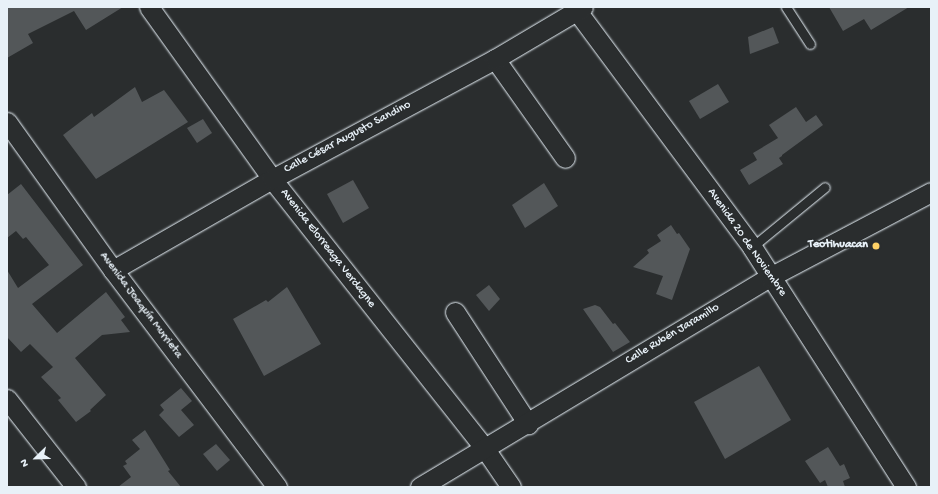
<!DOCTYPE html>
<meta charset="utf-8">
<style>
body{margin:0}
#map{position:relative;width:938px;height:494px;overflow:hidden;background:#2a2d2e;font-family:"Gochi Hand",sans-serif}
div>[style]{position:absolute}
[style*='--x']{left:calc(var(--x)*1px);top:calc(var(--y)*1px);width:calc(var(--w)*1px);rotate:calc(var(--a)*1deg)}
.building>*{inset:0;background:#535759}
.roads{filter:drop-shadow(0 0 1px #e8f1f8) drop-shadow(0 0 1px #e8f1f8)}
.lane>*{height:9px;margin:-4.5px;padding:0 4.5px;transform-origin:4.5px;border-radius:4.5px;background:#2a2d2e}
.street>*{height:19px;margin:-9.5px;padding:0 9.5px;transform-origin:9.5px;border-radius:9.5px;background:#2a2d2e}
.dots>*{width:11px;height:11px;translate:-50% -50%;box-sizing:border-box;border:2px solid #2a2d2e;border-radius:50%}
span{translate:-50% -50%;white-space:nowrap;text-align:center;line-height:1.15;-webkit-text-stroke:3px #2a2d2e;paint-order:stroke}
.street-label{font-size:12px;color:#e8f1f8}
.poi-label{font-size:12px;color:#e8f1f8;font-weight:700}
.right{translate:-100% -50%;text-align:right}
.frame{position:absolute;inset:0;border:8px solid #e8f1f8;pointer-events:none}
.north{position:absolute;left:16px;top:438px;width:40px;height:40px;-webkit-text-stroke:3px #2a2d2e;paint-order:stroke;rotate:247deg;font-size:11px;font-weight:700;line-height:16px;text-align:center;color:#e8f1f8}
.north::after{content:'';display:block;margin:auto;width:14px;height:18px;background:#e8f1f8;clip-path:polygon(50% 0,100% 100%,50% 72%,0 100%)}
</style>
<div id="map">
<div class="building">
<div style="clip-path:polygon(7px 7px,123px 7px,86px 30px,74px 11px,28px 34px,33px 43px,7px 58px)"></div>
<div style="clip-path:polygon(829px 7px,909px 7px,871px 30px,864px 19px,843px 31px)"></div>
<div style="clip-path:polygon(773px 27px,779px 43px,750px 54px,748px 37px)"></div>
<div style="clip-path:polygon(718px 84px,729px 102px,700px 119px,689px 101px)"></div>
<div style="clip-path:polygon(135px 87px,142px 102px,164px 90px,188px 122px,96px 179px,63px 135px,92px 113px,94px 117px)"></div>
<div style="clip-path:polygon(796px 107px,806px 122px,816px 115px,823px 125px,782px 155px,782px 156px,779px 158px,783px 164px,749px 185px,740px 170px,757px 160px,753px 153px,778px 138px,769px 125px)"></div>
<div style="clip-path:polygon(203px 119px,212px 133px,197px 143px,187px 128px)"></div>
<div style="clip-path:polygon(353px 180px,369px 208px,343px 223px,327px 194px)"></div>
<div style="clip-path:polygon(544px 183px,558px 206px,525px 228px,512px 205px)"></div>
<div style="clip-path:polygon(21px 184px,83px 265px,32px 304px,57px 333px,106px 292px,125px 317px,121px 320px,130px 332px,102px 335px,75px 358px,106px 395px,90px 410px,91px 411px,76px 422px,58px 400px,61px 398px,41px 377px,53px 367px,30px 344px,21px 352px,7px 337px,7px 270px,18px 288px,49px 265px,26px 237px,23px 239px,16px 231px,7px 238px,7px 195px)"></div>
<div style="clip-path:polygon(671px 225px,677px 234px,679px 233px,690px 249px,672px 300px,656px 294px,663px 276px,633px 267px,649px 253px,647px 250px,661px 241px,657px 235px)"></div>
<div style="clip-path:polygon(489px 285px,500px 299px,489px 311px,476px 295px)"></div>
<div style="clip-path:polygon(287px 287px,321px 344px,264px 376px,233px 319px,266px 300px,268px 302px)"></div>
<div style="clip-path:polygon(595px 305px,600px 307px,613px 324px,615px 323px,630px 342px,613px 352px,583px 309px)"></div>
<div style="clip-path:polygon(759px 366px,791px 420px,725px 459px,694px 402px)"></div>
<div style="clip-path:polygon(181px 388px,192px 401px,181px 410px,194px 425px,179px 437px,159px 415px,164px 410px,160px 405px)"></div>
<div style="clip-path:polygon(145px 430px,170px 470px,168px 471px,181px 487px,118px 487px,131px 477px,123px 466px,127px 464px,125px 461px,140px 449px,132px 440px)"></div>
<div style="clip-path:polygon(216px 444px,230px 460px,217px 471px,203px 454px)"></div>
<div style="clip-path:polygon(828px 447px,840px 466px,844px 464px,850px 478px,843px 481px,845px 487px,828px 487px,825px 480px,820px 483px,805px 461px)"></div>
</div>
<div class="roads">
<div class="lane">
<div style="--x:786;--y:7;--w:44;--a:57"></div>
<div style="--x:752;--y:247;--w:94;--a:-39.4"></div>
</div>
<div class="street">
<div style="--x:149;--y:7;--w:211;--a:54.4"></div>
<div style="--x:272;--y:179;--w:344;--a:51.7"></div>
<div style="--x:485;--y:449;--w:46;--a:55.6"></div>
<div style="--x:574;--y:7;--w:299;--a:53.4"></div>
<div style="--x:752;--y:247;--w:285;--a:57.3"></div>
<div style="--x:495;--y:59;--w:121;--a:54.7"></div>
<div style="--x:7;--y:122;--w:182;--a:54.4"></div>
<div style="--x:113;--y:270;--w:272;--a:52.9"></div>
<div style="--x:113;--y:270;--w:183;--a:-29.8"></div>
<div style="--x:272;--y:179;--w:253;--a:-28.3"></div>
<div style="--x:495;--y:59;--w:102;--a:-30.6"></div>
<div style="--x:455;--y:312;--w:134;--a:56.9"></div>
<div style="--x:7;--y:399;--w:112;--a:51.9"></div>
<div style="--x:420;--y:487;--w:408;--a:-31"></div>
<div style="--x:770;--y:277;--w:182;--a:-27.8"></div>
</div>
</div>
<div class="dots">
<div style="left:876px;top:246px;background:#ffd166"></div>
</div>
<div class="street-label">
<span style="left:348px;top:138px;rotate:-28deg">Calle César Augusto Sandino</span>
<span style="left:746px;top:243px;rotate:55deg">Avenida 20 de Noviembre</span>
<span style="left:327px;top:249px;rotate:52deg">Avenida Elorreaga Verdagne</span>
<span style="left:140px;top:306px;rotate:53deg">Avenida Joaquín Murrieta</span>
<span style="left:673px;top:335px;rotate:-31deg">Calle Rubén Jaramillo</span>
</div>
<div class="poi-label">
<span class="right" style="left:868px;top:246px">Teotihuacan</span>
</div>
<div class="frame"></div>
<div class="north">N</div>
</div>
